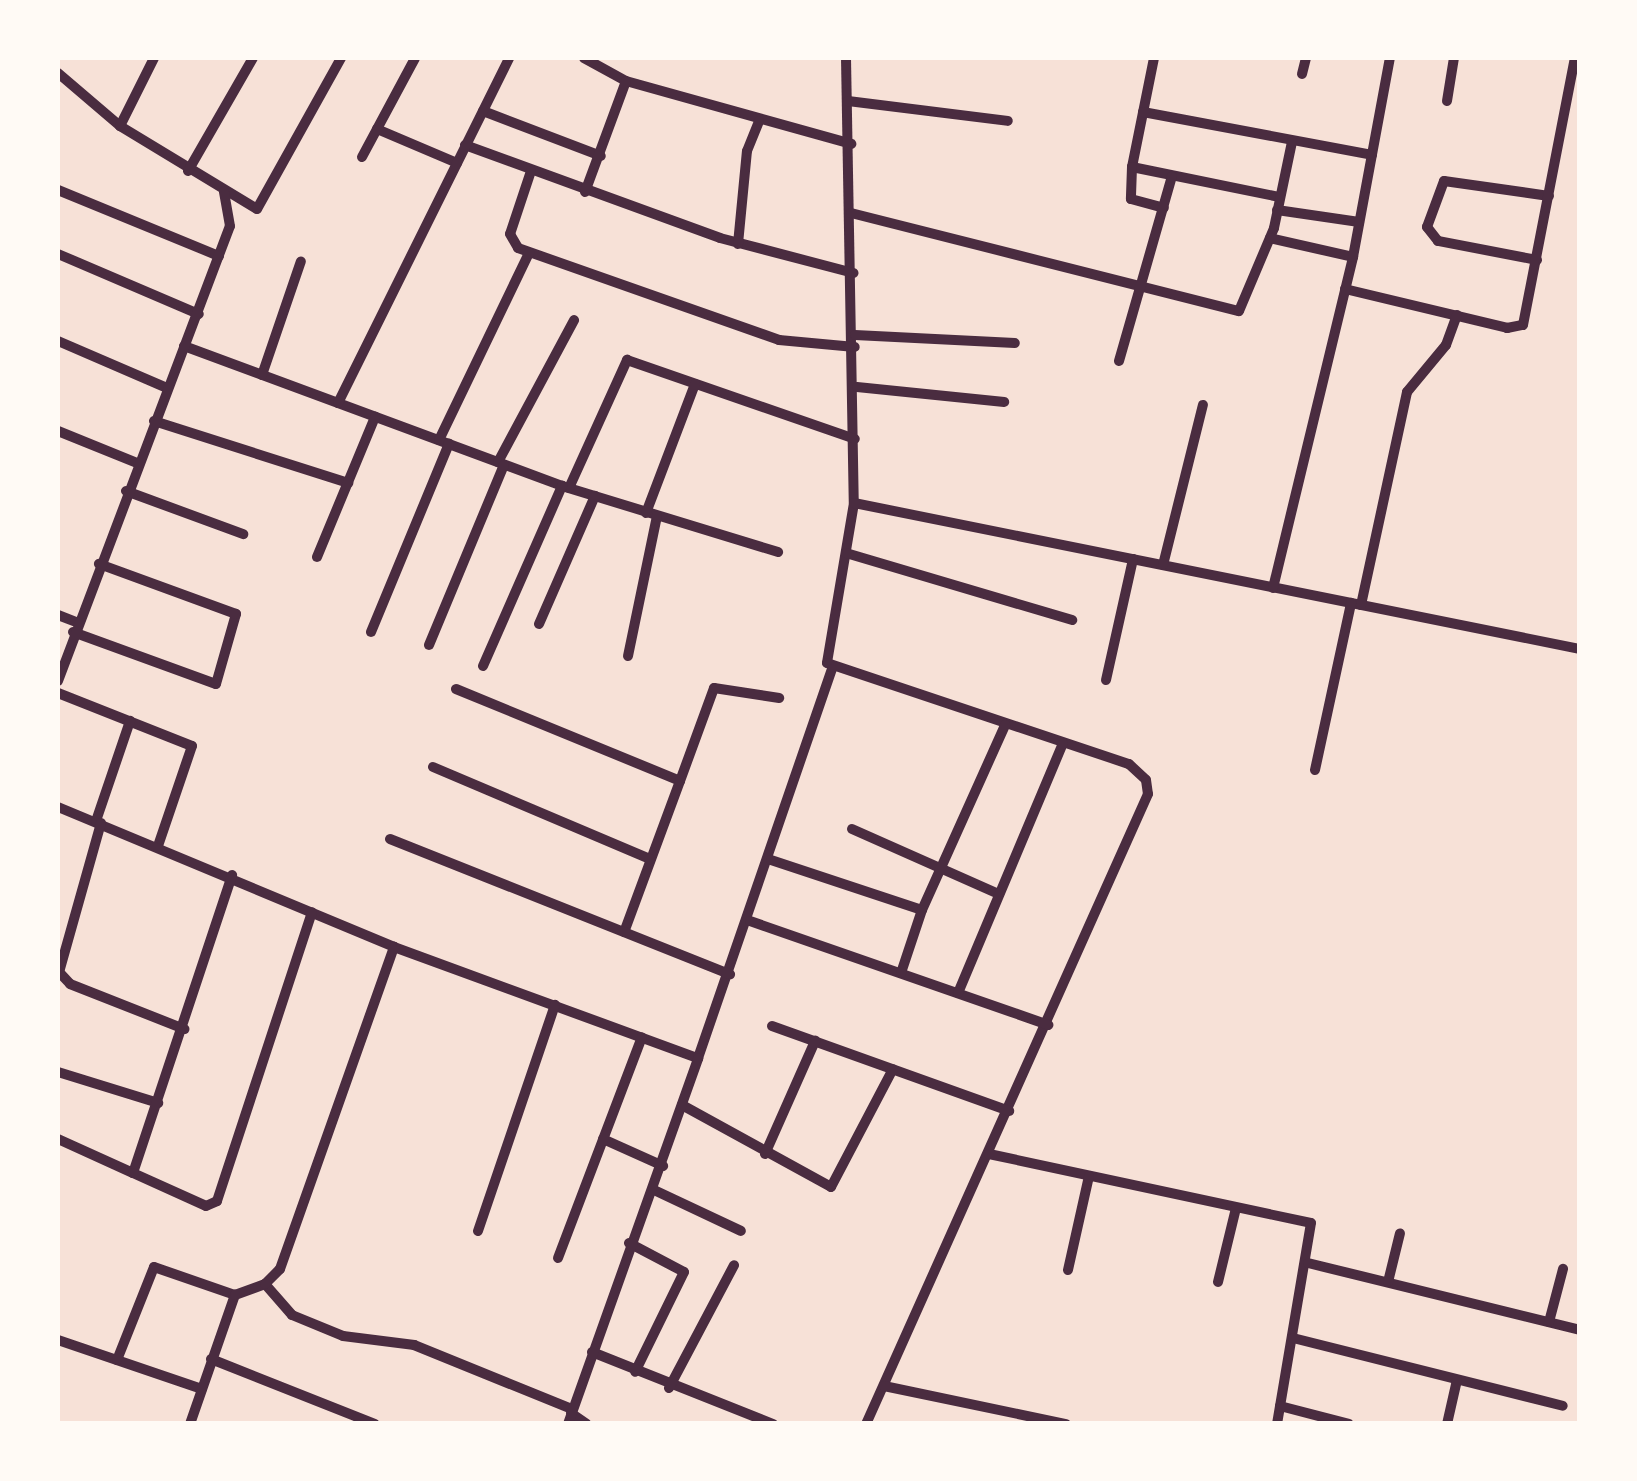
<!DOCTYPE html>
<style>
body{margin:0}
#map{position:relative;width:1637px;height:1481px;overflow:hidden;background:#f7e1d7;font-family:"Open Sans",sans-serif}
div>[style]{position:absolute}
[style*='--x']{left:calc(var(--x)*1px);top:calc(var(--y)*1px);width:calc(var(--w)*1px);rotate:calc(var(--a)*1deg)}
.minor>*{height:10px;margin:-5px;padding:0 5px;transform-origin:5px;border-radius:5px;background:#4a2c40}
span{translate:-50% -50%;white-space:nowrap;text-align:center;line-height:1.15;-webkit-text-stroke:8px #fffaf5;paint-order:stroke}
.frame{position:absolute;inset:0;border:60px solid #fffaf5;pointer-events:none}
</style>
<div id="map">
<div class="minor">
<div style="--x:584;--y:58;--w:48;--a:28.7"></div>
<div style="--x:626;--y:81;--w:234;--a:15.6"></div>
<div style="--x:846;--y:58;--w:445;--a:89"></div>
<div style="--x:854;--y:503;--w:162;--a:99.6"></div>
<div style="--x:827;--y:663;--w:318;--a:18.5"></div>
<div style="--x:1129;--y:764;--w:23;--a:43"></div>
<div style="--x:1146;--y:780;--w:14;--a:82"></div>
<div style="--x:1148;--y:794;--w:690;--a:114.11"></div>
<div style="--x:1154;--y:58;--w:111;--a:101.4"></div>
<div style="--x:1132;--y:167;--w:151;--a:11.5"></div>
<div style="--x:58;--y:73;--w:82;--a:40.5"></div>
<div style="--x:120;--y:126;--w:160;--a:31.2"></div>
<div style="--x:257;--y:209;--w:173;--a:-60.9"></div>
<div style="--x:1302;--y:74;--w:16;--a:-76"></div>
<div style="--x:848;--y:101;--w:161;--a:7.1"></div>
<div style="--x:1447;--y:101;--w:44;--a:-80.8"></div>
<div style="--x:483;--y:111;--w:126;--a:20.9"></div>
<div style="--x:1143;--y:112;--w:233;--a:10.6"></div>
<div style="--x:120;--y:126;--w:76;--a:-63.4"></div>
<div style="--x:377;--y:129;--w:87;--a:23"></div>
<div style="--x:465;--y:145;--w:271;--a:20"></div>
<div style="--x:720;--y:238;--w:138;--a:14.7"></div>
<div style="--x:362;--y:157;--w:112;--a:-61.8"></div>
<div style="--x:1132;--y:167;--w:32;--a:92"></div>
<div style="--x:1131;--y:199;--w:34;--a:15"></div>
<div style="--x:188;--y:171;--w:130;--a:-60.1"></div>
<div style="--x:531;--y:171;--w:66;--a:108.4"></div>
<div style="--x:510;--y:234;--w:16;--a:60"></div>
<div style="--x:518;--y:248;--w:277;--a:19.4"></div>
<div style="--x:779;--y:340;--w:76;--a:5.3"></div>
<div style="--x:58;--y:190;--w:174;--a:22.3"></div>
<div style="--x:585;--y:192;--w:118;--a:-69.7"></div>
<div style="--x:1277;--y:210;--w:83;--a:8.3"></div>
<div style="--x:851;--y:213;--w:400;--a:14.2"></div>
<div style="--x:1239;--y:311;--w:90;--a:-67.1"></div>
<div style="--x:1274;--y:228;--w:88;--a:-78.2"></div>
<div style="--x:1270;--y:238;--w:85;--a:12.9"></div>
<div style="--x:738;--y:244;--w:93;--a:-84.5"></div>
<div style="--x:747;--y:151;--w:32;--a:-68"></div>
<div style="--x:58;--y:254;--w:153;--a:23.1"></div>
<div style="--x:1537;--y:260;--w:101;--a:-169.1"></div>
<div style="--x:1438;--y:241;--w:18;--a:-128"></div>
<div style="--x:1427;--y:227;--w:49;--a:-69.7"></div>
<div style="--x:1444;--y:181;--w:106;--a:8.1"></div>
<div style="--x:1345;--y:289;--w:167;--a:13.5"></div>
<div style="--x:1507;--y:328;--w:16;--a:-11"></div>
<div style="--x:1523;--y:325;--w:272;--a:-79"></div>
<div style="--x:855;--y:335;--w:160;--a:2.9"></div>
<div style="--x:58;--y:341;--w:119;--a:23.3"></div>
<div style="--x:184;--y:346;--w:403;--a:20.3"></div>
<div style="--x:562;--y:486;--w:226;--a:17"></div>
<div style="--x:1119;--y:361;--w:192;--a:-74"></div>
<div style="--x:262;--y:375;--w:120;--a:-71.1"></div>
<div style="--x:857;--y:387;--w:148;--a:5.8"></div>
<div style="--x:338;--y:403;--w:385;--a:-63.6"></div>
<div style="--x:154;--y:421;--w:204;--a:17.7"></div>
<div style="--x:58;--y:431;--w:85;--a:22.1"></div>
<div style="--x:439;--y:440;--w:208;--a:-64.3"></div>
<div style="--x:498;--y:462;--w:161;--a:-61.8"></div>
<div style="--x:569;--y:488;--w:141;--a:-65.6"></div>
<div style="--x:627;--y:360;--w:241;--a:19.1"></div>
<div style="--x:126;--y:491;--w:125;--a:20.2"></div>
<div style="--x:854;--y:503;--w:741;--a:11.37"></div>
<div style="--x:646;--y:513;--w:138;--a:-69.2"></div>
<div style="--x:846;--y:553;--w:236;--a:16.5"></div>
<div style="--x:317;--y:557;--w:152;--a:-67.5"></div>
<div style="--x:1163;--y:565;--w:165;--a:-76"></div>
<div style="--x:1273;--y:588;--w:341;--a:-76.4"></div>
<div style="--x:1353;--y:257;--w:202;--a:-79.5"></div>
<div style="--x:1361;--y:605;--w:218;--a:-77.8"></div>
<div style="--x:1407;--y:392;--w:61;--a:-50.3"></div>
<div style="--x:1446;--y:345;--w:32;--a:-70"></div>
<div style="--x:58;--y:615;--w:19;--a:21"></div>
<div style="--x:539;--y:624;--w:140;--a:-66.4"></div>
<div style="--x:73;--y:632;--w:152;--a:20"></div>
<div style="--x:216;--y:684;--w:73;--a:-74.1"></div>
<div style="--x:236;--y:614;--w:146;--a:-159.9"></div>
<div style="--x:371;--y:632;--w:204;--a:-67.5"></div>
<div style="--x:429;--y:645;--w:195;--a:-67.4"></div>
<div style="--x:628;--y:656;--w:143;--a:-78.3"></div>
<div style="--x:483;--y:666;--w:197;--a:-66.3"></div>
<div style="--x:1106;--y:680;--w:124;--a:-77.4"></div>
<div style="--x:58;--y:681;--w:486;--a:-69.3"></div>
<div style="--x:230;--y:226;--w:35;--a:-100"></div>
<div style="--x:456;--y:689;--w:242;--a:22.3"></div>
<div style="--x:680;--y:781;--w:161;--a:110.3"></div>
<div style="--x:58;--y:693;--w:144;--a:21.6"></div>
<div style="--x:192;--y:746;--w:106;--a:108.8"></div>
<div style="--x:433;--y:767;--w:236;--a:23"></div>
<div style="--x:1315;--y:770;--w:171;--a:-77.8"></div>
<div style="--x:680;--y:781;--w:99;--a:-69.9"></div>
<div style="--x:714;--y:688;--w:66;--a:8.7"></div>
<div style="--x:58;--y:807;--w:364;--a:22.6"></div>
<div style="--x:394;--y:947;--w:324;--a:20.1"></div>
<div style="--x:698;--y:1058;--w:411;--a:-71"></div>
<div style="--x:96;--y:821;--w:106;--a:-71.2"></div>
<div style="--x:101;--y:823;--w:155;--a:105.7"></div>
<div style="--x:59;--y:972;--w:16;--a:47"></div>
<div style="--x:70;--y:984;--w:123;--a:21.5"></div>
<div style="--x:852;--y:829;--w:161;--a:23.9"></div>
<div style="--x:390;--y:839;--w:366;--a:21.7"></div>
<div style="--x:771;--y:860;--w:159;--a:18.3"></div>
<div style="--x:922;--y:910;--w:203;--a:-65.8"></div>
<div style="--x:750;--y:921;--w:316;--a:19.2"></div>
<div style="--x:901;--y:973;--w:66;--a:-71.6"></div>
<div style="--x:958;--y:993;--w:271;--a:-67.2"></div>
<div style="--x:772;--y:1026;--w:252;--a:19.7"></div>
<div style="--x:58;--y:1072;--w:105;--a:17.2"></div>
<div style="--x:682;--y:1105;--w:170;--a:28.8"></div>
<div style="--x:831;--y:1187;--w:133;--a:-62.3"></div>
<div style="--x:58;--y:1139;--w:82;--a:24.4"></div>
<div style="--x:133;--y:1173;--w:314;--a:-71.6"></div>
<div style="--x:603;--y:1139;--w:66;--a:24.2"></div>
<div style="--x:765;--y:1154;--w:124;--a:-66.1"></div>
<div style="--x:989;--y:1154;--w:329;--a:12.1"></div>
<div style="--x:1311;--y:1223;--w:204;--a:99.6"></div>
<div style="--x:133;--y:1173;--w:80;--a:24.3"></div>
<div style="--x:206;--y:1206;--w:12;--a:-24"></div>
<div style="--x:217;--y:1201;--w:304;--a:-71.8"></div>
<div style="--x:654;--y:1190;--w:96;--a:25.2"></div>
<div style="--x:478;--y:1231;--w:239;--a:-71.2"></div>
<div style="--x:629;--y:1243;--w:62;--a:27.8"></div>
<div style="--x:684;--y:1272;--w:111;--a:116.1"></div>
<div style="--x:558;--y:1258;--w:236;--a:-69.2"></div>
<div style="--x:1308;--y:1263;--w:280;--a:13.8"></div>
<div style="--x:1068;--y:1270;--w:96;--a:-77.4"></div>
<div style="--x:1218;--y:1282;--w:76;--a:-76.3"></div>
<div style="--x:1388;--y:1282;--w:50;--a:-76.2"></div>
<div style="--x:265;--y:1284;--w:41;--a:48.9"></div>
<div style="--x:292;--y:1315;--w:55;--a:22.4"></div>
<div style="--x:343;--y:1336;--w:72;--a:7.2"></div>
<div style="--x:414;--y:1345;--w:170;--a:22.1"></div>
<div style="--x:1549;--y:1322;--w:55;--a:-75.2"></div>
<div style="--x:1293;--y:1338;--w:278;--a:14.1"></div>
<div style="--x:58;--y:1340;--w:152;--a:18.8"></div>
<div style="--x:592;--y:1352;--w:195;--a:21.7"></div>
<div style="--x:211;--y:1359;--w:176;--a:21.6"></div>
<div style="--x:117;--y:1360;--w:100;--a:-68.3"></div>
<div style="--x:154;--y:1267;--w:86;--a:19.1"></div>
<div style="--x:884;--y:1386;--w:186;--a:11.8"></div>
<div style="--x:669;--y:1388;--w:139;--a:-62.1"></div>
<div style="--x:1280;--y:1406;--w:71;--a:14.6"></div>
<div style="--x:571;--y:1413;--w:19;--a:35"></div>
<div style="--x:190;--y:1424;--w:137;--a:-70.8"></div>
<div style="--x:235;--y:1295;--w:32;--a:-20"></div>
<div style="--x:265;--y:1284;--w:21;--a:-45"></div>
<div style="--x:280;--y:1269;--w:342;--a:-70.5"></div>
<div style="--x:568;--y:1424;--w:388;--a:-70.4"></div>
<div style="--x:1447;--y:1424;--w:45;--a:-77.2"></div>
</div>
<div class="frame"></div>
</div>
